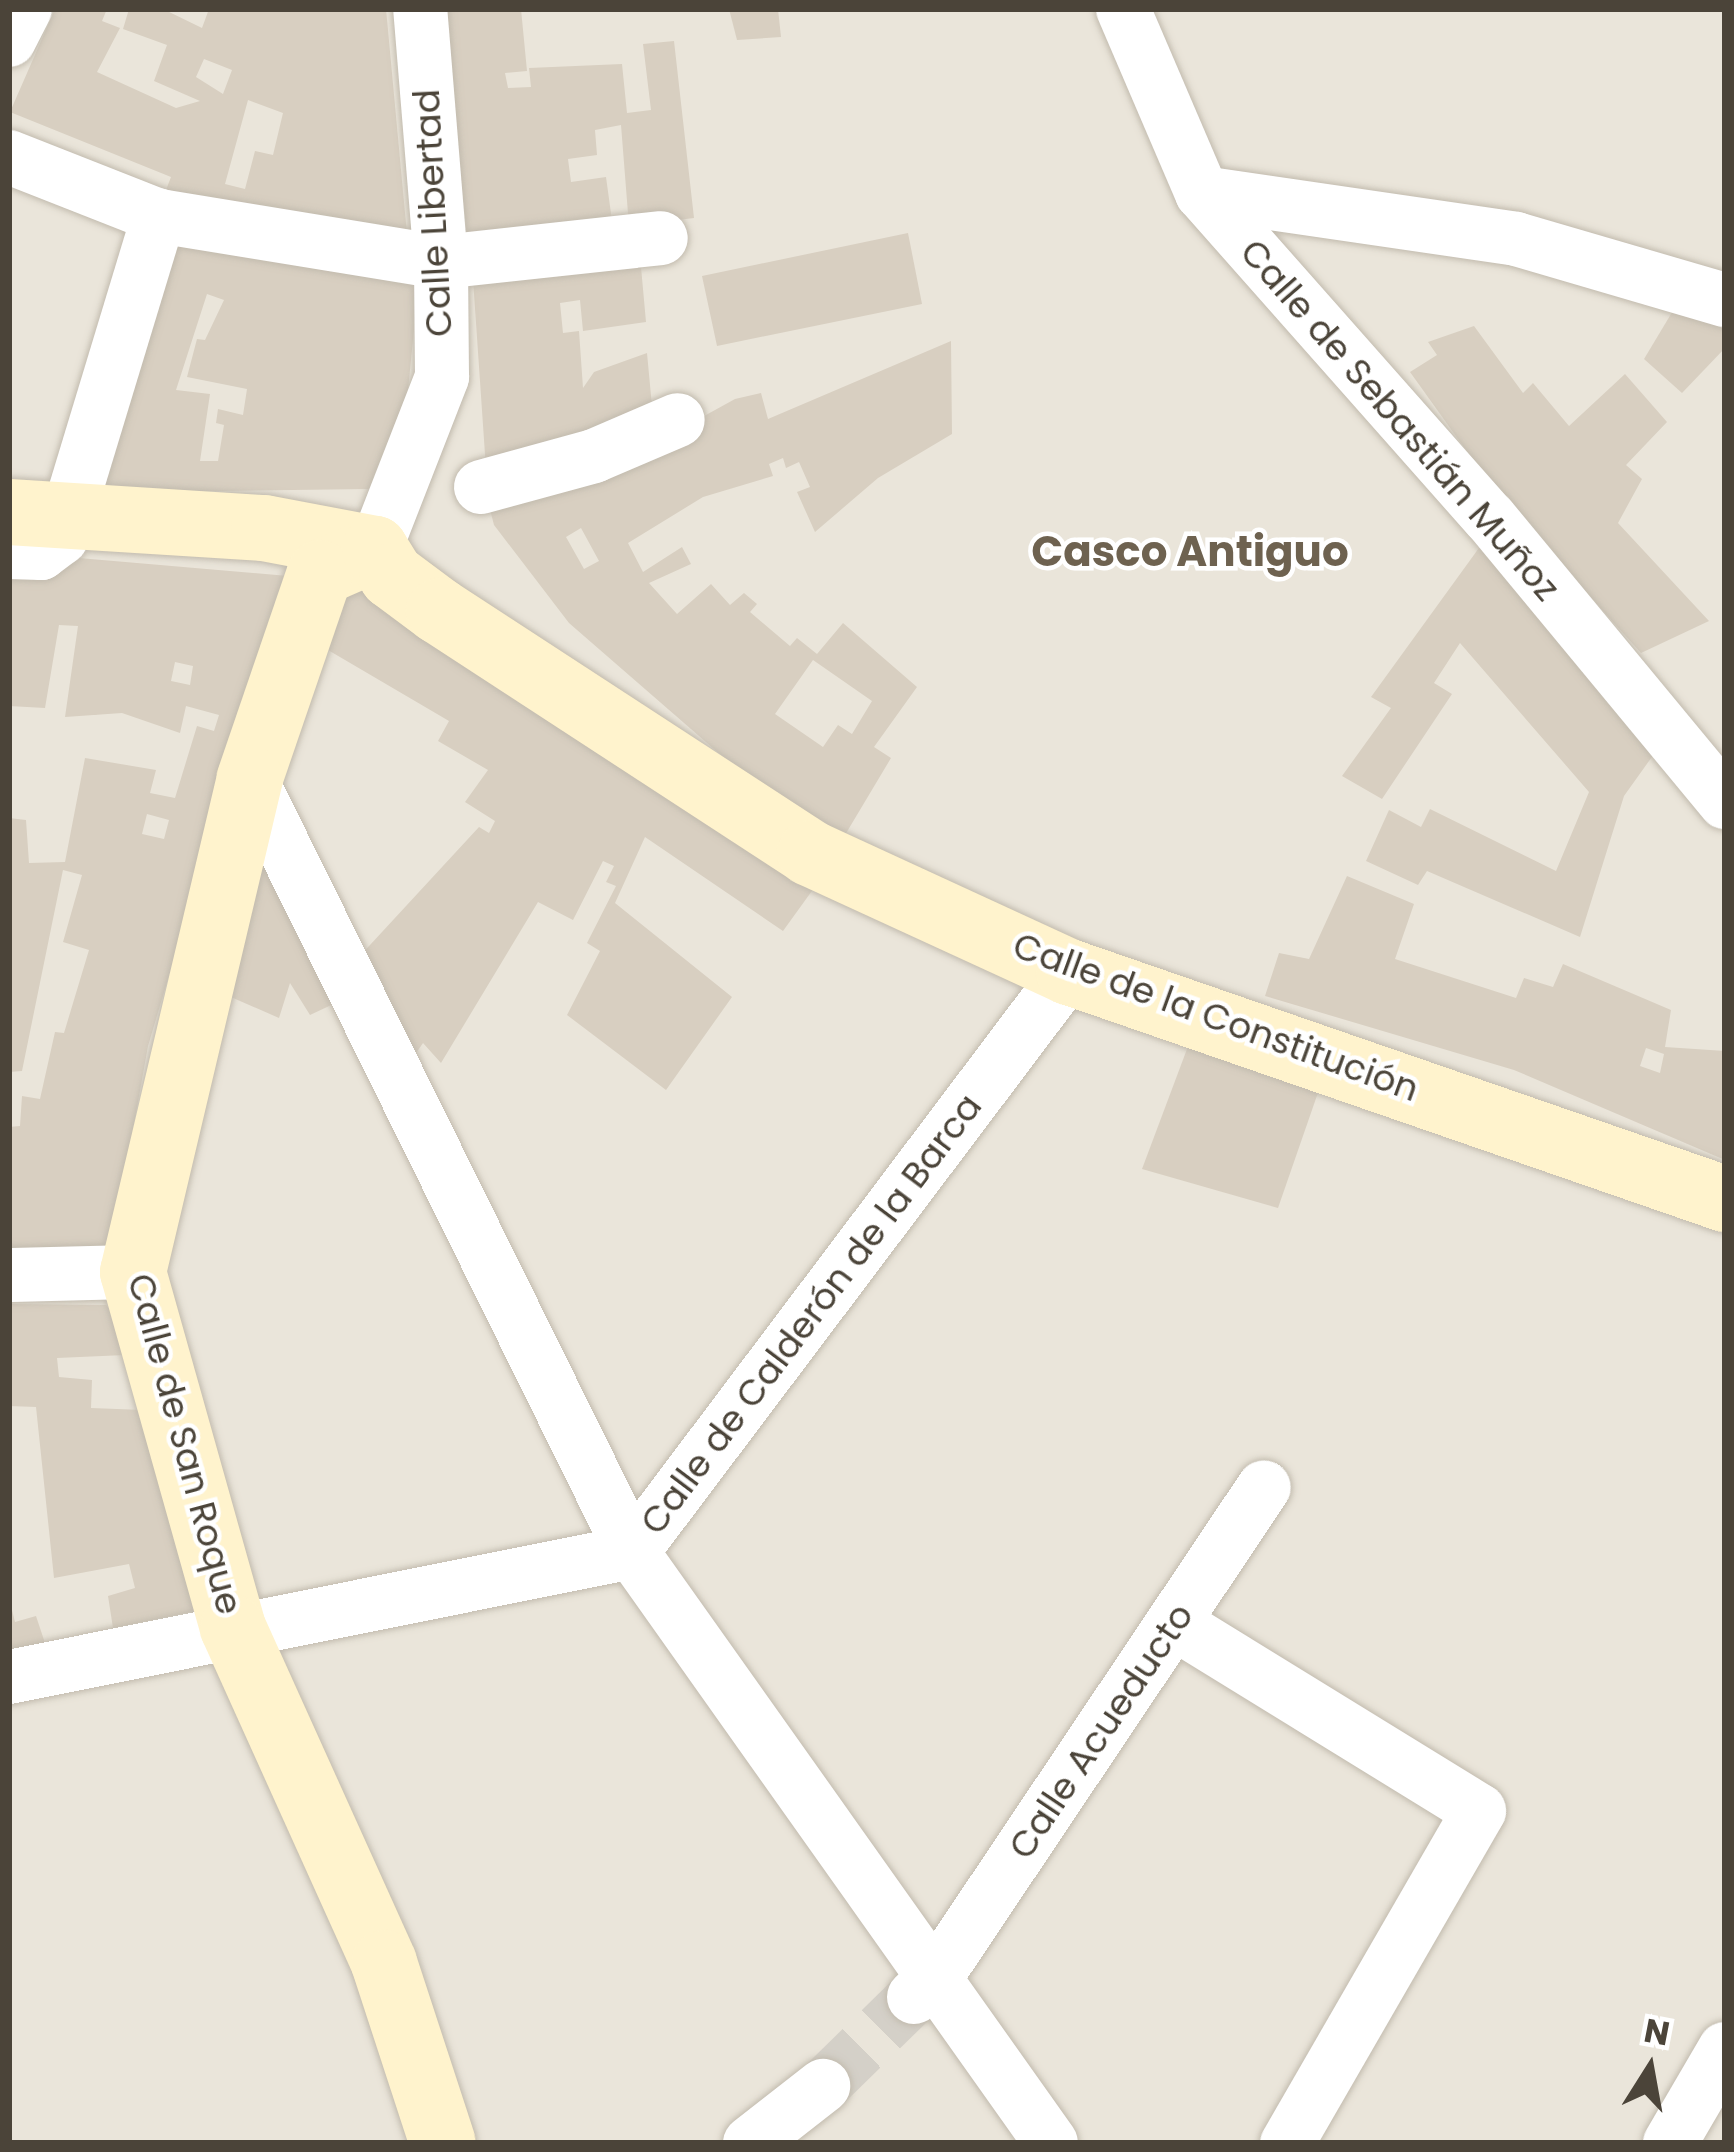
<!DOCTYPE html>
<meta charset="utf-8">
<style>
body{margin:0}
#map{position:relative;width:1734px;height:2152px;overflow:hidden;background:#f6f3ec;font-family:Poppins,sans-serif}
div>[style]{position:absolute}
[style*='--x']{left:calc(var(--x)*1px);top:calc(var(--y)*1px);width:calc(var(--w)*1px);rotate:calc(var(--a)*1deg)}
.residential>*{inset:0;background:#eae5da}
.building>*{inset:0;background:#d8cfc1}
.street-tunnel>*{height:54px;margin-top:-27px;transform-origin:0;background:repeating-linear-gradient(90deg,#d4d0c8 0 54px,transparent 0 81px)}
.roads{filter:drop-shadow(0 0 3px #c2bbae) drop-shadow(0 0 3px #c2bbae)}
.street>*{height:54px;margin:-27px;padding:0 27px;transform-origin:27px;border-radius:27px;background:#fff}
.secondary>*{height:66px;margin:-33px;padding:0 33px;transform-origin:33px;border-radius:33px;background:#fff3cd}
span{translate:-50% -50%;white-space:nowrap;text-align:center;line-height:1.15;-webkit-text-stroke:9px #fff;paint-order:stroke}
.street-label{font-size:36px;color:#4b4439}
.quarter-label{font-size:42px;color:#6e6250;font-weight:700}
.frame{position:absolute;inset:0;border:12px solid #4b4439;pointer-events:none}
.north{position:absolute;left:1590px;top:2008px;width:120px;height:120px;-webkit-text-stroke:9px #fff;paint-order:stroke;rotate:11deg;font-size:33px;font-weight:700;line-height:48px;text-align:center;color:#4b4439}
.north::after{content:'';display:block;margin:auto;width:42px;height:54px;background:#4b4439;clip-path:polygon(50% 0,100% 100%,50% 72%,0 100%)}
</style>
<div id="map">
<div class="residential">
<div style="clip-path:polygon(9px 9px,1725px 9px,1725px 2143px,9px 2143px)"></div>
</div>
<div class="building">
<div style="clip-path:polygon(evenodd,55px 9px,107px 9px,102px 21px,120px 28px,97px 72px,176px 108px,200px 101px,154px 81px,167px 45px,123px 29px,129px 9px,163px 9px,202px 28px,209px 9px,386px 9px,408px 245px,161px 203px,171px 177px,10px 112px,55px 9px,204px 59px,232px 70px,223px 94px,196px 77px,204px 59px,55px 9px,248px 100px,283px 113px,273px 155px,255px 151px,245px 189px,225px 184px,248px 100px)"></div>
<div style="clip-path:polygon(443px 9px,521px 9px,527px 71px,505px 73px,508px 88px,531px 87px,529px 68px,622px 64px,627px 113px,651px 110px,643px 44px,674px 41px,694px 218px,629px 226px,621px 125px,595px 130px,597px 155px,568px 159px,571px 182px,606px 177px,613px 228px,468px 246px)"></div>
<div style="clip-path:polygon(729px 9px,778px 9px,781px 37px,737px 40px)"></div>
<div style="clip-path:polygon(evenodd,155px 232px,419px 279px,408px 390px,369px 489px,75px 493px,155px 232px,207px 294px,224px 300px,205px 340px,197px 339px,187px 377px,247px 389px,243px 415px,218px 409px,216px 423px,224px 425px,218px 461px,200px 461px,210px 394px,176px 390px,207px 294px)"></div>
<div style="clip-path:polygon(908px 233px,922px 304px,717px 346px,702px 276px)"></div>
<div style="clip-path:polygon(640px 256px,646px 322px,583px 331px,580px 300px,560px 303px,563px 333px,579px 331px,583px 388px,594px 372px,647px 353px,653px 417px,486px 469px,473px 279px)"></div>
<div style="clip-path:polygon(1680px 299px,1725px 315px,1725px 348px,1682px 393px,1644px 359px)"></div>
<div style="clip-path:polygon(1474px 326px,1523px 393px,1533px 383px,1569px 426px,1625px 374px,1667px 422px,1626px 465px,1642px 479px,1618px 523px,1709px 621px,1641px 653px,1496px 492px,1410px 372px,1437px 355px,1428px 342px)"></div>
<div style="clip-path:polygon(evenodd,951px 341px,952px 434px,878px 478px,815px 532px,797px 492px,810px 487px,799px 462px,786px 468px,783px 458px,769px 464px,773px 476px,703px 497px,628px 543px,643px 572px,682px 547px,691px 564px,649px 583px,677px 614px,711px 584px,730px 605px,744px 593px,757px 604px,750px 612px,790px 646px,797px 638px,817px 654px,843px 623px,917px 687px,874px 747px,891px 758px,845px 835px,737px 769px,569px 623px,494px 525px,487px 498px,686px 426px,735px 399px,761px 393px,768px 419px,951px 341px,581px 528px,599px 561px,584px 569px,566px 537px,581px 528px,951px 341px,813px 660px,872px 701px,852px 734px,838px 725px,823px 747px,775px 714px,813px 660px)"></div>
<div style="clip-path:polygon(1484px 541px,1659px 747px,1624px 796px,1580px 937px,1427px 871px,1418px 885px,1366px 861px,1389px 810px,1421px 827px,1430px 809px,1556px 871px,1589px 792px,1460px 643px,1434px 683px,1452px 694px,1382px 799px,1342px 776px,1391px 708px,1371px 697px)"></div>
<div style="clip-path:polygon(evenodd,9px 552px,288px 576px,148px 1046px,111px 1252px,9px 1262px,9px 1127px,20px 1126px,22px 1096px,40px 1099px,55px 1032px,64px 1033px,89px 950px,63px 942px,82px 875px,63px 870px,22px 1071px,9px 1072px,9px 818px,26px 820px,29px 863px,65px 862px,85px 758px,156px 770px,150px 793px,175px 798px,197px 726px,214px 731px,219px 715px,186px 706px,180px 733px,122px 713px,65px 717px,78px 626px,59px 625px,45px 708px,9px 706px,9px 552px,175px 662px,193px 666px,190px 685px,171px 681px,175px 662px,9px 552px,147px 814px,169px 820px,164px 839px,142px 834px,147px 814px)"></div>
<div style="clip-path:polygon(350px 582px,822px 877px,783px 931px,645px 837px,615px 903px,732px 997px,666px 1090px,567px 1015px,600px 951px,587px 943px,616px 886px,606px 882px,614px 866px,603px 861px,573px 920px,538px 902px,441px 1063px,423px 1043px,412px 1059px,358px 958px,479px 827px,489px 833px,495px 821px,465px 802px,488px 770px,438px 741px,449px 721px,328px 650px)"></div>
<div style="clip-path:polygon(269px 854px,344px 999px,310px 1015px,290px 983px,279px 1018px,224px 994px,254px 861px)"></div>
<div style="clip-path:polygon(evenodd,1347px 876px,1414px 904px,1395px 959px,1516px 998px,1524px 978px,1553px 987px,1563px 964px,1671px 1010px,1665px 1047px,1725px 1051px,1725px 1160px,1514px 1070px,1265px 996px,1279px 953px,1309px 959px,1347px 876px,1646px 1048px,1664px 1054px,1660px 1073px,1640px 1066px,1646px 1048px)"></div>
<div style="clip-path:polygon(1190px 1041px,1321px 1084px,1278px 1208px,1142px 1169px)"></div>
<div style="clip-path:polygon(9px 1304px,106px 1305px,116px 1315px,125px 1355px,57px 1358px,59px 1377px,92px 1380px,91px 1408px,143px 1410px,195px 1611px,113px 1628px,108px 1596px,135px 1588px,129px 1564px,54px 1578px,36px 1407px,9px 1406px)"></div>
<div style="clip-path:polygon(11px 1606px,15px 1622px,36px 1616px,45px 1643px,9px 1650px)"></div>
</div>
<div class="street-tunnel">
<div style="--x:823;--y:2086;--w:127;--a:-44.4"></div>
</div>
<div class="roads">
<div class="street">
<div style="--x:1123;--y:9;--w:200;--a:66.8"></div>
<div style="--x:1202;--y:193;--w:434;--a:48.5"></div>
<div style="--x:1490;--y:518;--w:369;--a:50.4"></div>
<div style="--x:9;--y:40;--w:35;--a:-63"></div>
<div style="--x:9;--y:157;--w:161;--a:21.5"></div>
<div style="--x:159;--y:216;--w:286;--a:9.3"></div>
<div style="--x:441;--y:262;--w:221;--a:-6.2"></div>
<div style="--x:1202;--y:193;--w:317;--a:8.3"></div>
<div style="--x:1516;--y:239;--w:218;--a:16.3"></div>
<div style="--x:481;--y:487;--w:117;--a:-15.3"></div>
<div style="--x:594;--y:456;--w:91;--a:-23.2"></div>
<div style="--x:375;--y:549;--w:185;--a:-68.7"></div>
<div style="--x:442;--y:377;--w:115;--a:-90.5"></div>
<div style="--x:441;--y:262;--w:254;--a:-94.7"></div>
<div style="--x:9;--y:552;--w:32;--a:2"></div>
<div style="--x:41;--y:553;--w:25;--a:-37"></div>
<div style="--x:61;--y:538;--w:337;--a:-73.1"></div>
<div style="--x:250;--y:778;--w:863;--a:63.73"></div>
<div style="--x:632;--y:1552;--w:724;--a:54.66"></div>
<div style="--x:9;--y:1275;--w:124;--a:-1.4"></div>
<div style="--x:1174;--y:1623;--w:358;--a:31.6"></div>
<div style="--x:1479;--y:1811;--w:384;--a:120"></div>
<div style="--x:9;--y:1677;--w:635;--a:-11.35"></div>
<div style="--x:632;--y:1552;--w:726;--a:-53"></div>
<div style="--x:914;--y:1997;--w:32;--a:-44"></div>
<div style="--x:937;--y:1975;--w:587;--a:-56.17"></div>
<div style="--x:750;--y:2143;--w:93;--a:-38"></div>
<div style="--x:1670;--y:2143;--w:109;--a:-59.7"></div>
</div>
<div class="secondary">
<div style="--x:9;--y:512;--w:256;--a:3.6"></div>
<div style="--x:264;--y:528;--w:113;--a:10.7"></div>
<div style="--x:375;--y:549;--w:60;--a:156.4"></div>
<div style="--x:320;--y:573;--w:217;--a:108.9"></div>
<div style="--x:250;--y:778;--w:508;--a:103.32"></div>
<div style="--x:133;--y:1272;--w:370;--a:74.3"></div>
<div style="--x:233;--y:1628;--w:367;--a:65.7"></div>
<div style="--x:384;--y:1963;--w:189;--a:71.9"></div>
<div style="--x:375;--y:549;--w:32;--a:58"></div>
<div style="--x:392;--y:576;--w:59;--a:36.7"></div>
<div style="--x:439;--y:611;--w:443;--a:33.1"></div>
<div style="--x:810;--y:853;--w:285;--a:24.7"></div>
<div style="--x:1069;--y:972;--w:694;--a:19.09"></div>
</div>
</div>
<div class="street-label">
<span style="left:433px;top:213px;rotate:-93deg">Calle Libertad</span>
<span style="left:1400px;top:420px;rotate:49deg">Calle de Sebastián Muñoz</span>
<span style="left:1216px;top:1017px;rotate:20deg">Calle de la Constitución</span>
<span style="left:811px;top:1314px;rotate:-53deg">Calle de Calderón de la Barca</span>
<span style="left:185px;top:1444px;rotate:75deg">Calle de San Roque</span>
<span style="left:1101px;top:1731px;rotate:-56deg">Calle Acueducto</span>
</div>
<div class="quarter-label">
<span style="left:1190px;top:552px">Casco Antiguo</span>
</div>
<div class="frame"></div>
<div class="north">N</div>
</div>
